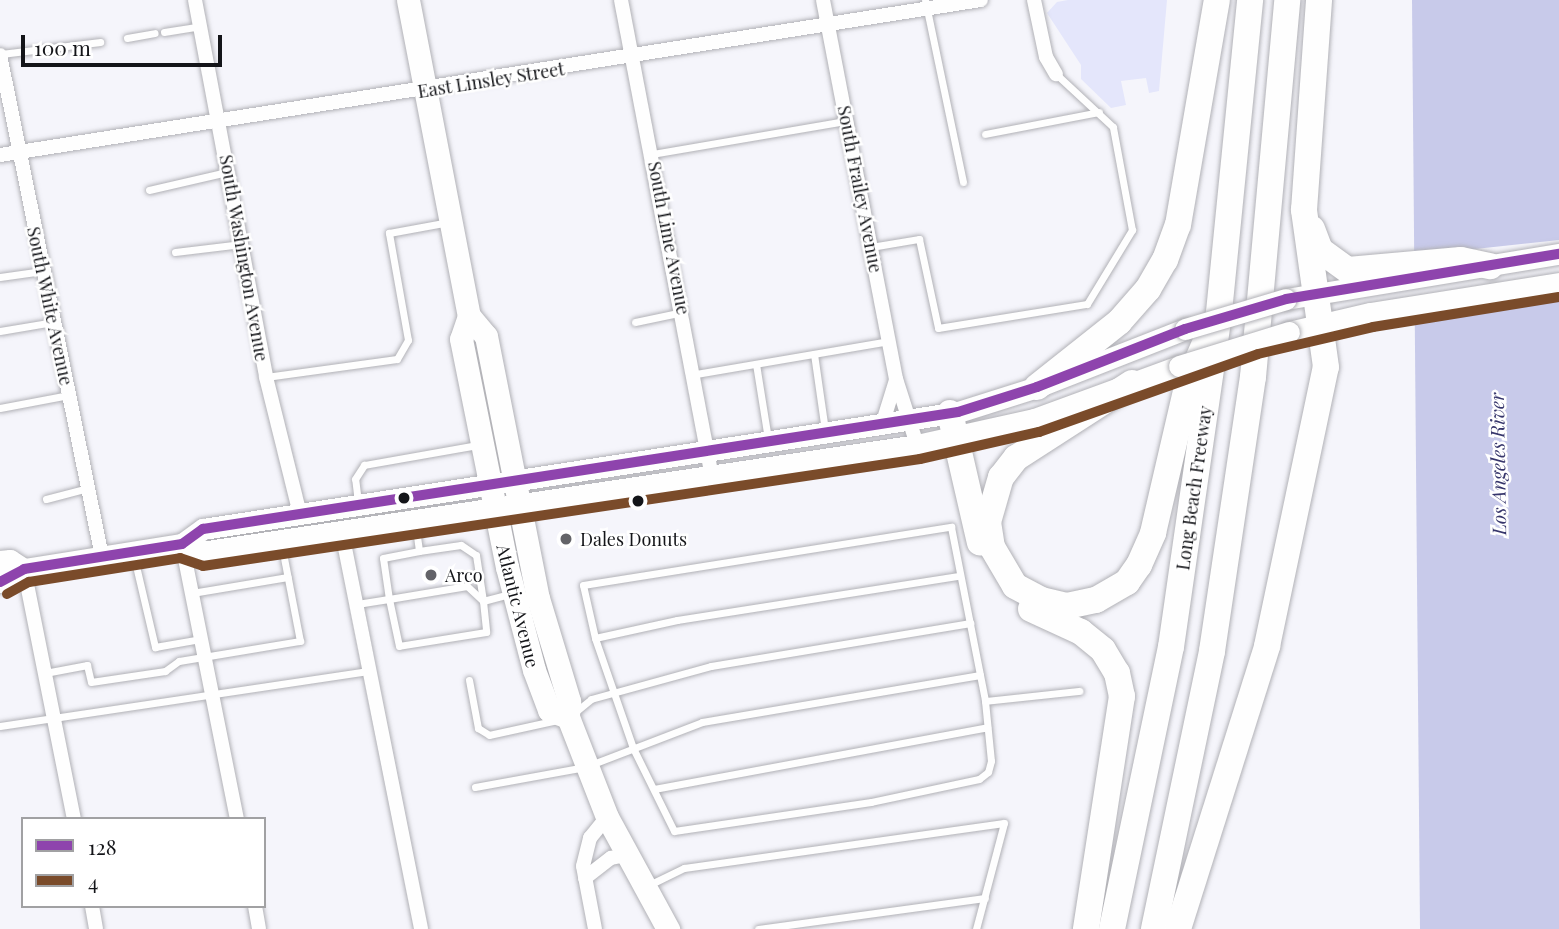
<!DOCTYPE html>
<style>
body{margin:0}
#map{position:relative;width:1559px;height:929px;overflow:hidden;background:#f5f5fb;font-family:"Playfair Display",serif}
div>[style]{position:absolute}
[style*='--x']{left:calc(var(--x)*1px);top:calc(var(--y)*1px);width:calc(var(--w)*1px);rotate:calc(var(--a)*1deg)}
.green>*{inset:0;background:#e4e6fb}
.water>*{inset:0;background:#c8caea}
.pier>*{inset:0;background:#f5f5fb}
.roads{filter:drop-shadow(0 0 2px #b1b1b6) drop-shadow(0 0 2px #b1b1b6)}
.lane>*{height:7px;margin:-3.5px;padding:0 3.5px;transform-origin:3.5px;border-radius:3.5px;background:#fefefe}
.street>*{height:14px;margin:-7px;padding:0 7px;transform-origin:7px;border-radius:7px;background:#fefefe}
.secondary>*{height:21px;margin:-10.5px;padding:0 10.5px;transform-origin:10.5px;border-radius:10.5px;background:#fefefe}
.primary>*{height:23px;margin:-11.5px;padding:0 11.5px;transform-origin:11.5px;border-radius:11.5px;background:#fefefe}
.highway>*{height:26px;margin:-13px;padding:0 13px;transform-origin:13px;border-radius:13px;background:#fefefe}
.bridges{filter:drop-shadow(0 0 2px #b1b1b6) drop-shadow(0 0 2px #b1b1b6)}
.secondary-bridge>*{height:21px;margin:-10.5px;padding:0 10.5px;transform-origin:10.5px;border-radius:10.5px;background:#fefefe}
.bus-1>*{height:10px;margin:-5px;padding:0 5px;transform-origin:5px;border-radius:5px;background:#8e44ad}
.bus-2>*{height:10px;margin:-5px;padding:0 5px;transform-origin:5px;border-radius:5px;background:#7a4b2a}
.dots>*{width:19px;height:19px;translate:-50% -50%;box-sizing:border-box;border:4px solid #fff;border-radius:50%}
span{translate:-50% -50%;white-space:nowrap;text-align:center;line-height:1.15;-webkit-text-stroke:5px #fff;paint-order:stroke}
.street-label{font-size:18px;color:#141519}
.poi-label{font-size:18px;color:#141519}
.left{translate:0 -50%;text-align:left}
.water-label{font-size:19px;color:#36356b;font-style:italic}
.legend{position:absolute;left:21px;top:817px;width:245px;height:91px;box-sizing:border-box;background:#fff;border:2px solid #a1a1a3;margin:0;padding:9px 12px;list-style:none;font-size:21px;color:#141519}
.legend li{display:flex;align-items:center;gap:14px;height:35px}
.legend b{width:35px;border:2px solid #a1a1a3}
.scale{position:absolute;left:21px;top:35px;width:201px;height:32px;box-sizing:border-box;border:4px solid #141519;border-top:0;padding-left:9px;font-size:21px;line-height:24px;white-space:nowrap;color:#141519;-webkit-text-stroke:5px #fff;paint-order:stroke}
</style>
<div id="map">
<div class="green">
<div style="clip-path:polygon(1068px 0,1167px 0,1159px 91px,1149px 93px,1146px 78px,1121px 81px,1126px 105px,1111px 108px,1081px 79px,1081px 65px,1047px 13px,1057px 2px)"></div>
</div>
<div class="water">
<div style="clip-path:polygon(1412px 0,1559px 0,1559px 929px,1420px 929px)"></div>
</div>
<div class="pier">
<div style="clip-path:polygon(1559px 240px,1559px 295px,1411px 323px,1410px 256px)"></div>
</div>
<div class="roads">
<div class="lane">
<div style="--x:925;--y:0;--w:186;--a:78.2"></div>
<div style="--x:164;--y:32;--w:36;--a:-9"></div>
<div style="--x:127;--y:38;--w:28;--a:-10"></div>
<div style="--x:1;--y:54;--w:100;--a:-6.9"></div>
<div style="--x:985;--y:134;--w:116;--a:-10.9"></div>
<div style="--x:652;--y:154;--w:197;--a:-9.7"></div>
<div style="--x:149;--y:190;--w:80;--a:-13"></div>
<div style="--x:871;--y:247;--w:49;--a:-9.5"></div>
<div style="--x:919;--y:239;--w:91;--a:77.9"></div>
<div style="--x:938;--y:328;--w:151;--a:-9.2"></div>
<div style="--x:1087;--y:304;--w:87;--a:-58.7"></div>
<div style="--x:1132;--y:230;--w:105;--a:-100.5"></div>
<div style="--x:1113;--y:127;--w:78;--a:-137.1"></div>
<div style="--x:175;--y:252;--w:67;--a:-6.8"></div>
<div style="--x:0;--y:277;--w:43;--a:-7.9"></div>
<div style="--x:635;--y:322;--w:49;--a:-11.8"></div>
<div style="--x:0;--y:331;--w:55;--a:-9.5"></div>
<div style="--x:814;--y:354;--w:77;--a:81.8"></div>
<div style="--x:756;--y:364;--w:76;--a:80.9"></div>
<div style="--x:696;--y:374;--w:196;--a:-9.7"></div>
<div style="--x:266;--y:377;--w:132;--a:-7.8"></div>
<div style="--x:397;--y:359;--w:22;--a:-60"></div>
<div style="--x:408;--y:340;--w:109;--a:-100.1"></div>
<div style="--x:389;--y:233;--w:61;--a:-10.4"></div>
<div style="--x:0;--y:408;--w:70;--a:-10.7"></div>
<div style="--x:46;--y:499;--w:43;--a:-14.7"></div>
<div style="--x:358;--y:502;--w:23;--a:-97"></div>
<div style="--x:355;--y:479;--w:17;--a:-57"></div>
<div style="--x:364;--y:465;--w:116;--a:-10"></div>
<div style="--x:415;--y:522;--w:29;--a:82"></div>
<div style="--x:419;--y:551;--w:42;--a:-8.1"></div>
<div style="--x:461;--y:545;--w:18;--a:34"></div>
<div style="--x:476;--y:555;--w:47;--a:81.3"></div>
<div style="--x:483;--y:601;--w:27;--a:-15"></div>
<div style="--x:951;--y:527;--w:177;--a:78.9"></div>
<div style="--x:985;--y:701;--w:60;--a:84.3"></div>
<div style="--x:991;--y:761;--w:11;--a:105"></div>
<div style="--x:988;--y:772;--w:11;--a:142"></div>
<div style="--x:979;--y:779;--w:110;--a:168"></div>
<div style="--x:871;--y:802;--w:199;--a:171.6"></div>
<div style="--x:674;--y:831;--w:93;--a:-116.3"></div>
<div style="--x:633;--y:748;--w:116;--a:-109.1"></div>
<div style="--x:595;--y:638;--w:54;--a:-102.8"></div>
<div style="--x:583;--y:585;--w:373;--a:-9"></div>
<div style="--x:133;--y:553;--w:97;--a:76.8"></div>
<div style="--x:155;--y:647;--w:47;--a:-9.9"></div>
<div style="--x:192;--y:593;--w:97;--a:-9.5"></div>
<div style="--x:357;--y:604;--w:32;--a:-9"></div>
<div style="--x:389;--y:599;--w:79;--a:-9.5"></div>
<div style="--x:467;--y:586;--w:22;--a:43"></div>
<div style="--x:483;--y:601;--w:31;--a:84"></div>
<div style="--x:486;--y:632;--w:88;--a:170.9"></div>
<div style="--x:399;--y:646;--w:48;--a:-102"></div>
<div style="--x:389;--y:599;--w:41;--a:-98.3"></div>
<div style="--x:383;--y:558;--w:37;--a:-11"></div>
<div style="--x:595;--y:638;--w:84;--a:-12.4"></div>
<div style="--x:677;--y:620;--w:285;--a:-8.9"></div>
<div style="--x:45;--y:673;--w:43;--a:-10.8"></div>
<div style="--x:87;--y:665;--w:17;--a:77"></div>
<div style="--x:91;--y:682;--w:75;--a:-8.5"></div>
<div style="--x:165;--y:671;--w:17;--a:-36"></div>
<div style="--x:179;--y:661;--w:123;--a:-9.4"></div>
<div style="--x:300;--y:641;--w:101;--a:-100.9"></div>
<div style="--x:469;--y:680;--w:49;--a:79.4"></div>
<div style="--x:478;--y:728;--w:13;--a:32"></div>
<div style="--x:489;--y:735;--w:70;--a:-12.4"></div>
<div style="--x:985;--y:701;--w:95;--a:-6.1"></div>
<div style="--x:574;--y:713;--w:22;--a:-39"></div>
<div style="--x:591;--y:699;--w:124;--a:-15.4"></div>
<div style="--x:711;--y:666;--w:263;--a:-9.4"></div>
<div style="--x:0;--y:726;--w:374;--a:-8.5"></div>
<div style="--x:475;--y:787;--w:112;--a:-10.3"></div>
<div style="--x:585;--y:767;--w:125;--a:-21"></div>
<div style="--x:702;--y:722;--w:282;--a:-9.6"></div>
<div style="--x:654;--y:789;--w:339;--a:-10.5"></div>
<div style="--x:649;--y:885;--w:39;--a:-26"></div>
<div style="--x:684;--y:868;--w:323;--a:-8"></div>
<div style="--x:1004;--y:823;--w:110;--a:104.8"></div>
<div style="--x:758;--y:929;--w:229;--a:-7.8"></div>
</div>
<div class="street">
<div style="--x:195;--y:0;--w:384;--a:79.3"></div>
<div style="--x:266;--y:377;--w:141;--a:76.1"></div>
<div style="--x:621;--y:0;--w:486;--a:79.2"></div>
<div style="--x:823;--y:0;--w:386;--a:79.1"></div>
<div style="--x:896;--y:379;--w:69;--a:72.3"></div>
<div style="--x:1034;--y:0;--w:58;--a:78.1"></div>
<div style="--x:1046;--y:57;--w:20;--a:60"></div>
<div style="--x:0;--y:55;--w:512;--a:78.51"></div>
<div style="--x:0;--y:155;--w:993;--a:-8.98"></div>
<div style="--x:882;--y:425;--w:47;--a:-72.7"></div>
<div style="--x:342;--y:533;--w:404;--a:78.7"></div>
<div style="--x:182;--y:544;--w:280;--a:78.7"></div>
<div style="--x:24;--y:569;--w:255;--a:78.7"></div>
<div style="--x:585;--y:878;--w:33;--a:-38"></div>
<div style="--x:611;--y:858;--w:15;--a:-11"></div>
<div style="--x:92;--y:906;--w:23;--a:80"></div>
<div style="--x:255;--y:906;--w:23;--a:80"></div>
<div style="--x:595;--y:929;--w:64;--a:-100.8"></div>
<div style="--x:583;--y:866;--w:29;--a:-76"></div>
<div style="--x:590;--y:838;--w:27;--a:-51"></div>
</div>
<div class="secondary">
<div style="--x:1286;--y:299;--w:277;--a:-9.4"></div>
<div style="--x:1289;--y:332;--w:83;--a:-13.2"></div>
<div style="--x:1370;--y:313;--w:191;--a:-9"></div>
<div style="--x:182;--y:544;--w:21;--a:23"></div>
<div style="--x:201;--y:552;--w:724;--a:-8.5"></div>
<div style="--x:917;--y:445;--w:120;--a:-12.5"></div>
<div style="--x:1034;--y:419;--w:154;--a:-20.1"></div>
<div style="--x:0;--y:561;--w:10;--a:-6"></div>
<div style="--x:10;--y:560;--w:17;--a:33"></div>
<div style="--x:0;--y:582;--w:27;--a:-28"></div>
<div style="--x:24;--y:569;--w:160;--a:-9"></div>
<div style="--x:182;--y:544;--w:26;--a:-36"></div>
<div style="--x:203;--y:529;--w:764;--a:-8.81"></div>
<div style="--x:958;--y:412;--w:83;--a:-17.6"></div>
<div style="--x:1037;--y:387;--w:159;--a:-21.4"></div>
</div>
<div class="primary">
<div style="--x:408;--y:0;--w:322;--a:79.1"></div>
<div style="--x:469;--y:316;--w:24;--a:109"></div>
<div style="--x:461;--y:339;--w:233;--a:78.6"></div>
<div style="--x:507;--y:567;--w:106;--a:75.3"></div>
<div style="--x:534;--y:670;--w:43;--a:69.4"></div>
<div style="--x:549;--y:710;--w:20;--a:20"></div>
<div style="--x:469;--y:316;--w:26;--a:50"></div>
<div style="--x:486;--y:336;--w:267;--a:78.8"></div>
<div style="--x:538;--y:598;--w:108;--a:73.2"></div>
<div style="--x:569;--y:701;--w:16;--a:94"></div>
<div style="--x:568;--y:717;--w:107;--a:68.7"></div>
<div style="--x:607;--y:817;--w:128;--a:61.4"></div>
</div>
<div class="highway">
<div style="--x:1312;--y:229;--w:22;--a:69"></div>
<div style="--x:1320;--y:250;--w:34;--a:36"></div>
<div style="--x:1348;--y:270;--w:113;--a:-5.1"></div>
<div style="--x:1461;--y:260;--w:30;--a:12"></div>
<div style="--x:1132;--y:383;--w:138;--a:147.1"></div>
<div style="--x:1016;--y:458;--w:24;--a:128"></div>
<div style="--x:1001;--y:477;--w:47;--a:106.1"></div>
<div style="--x:988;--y:522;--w:25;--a:81"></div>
<div style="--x:992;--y:547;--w:45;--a:59.5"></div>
<div style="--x:1015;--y:586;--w:30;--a:28"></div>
<div style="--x:1041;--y:600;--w:27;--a:13"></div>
<div style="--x:1067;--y:606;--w:30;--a:-12"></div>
<div style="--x:1096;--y:600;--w:36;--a:-30"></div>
<div style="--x:1127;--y:582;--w:21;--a:-55"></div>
<div style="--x:1139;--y:565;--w:35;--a:-66"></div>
<div style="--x:1153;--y:533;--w:155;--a:-76.9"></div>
<div style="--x:1188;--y:382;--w:45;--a:-66.3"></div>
<div style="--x:1037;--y:387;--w:105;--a:-38.4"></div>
<div style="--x:1119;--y:322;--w:44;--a:-48.7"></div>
<div style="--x:1148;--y:289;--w:34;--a:-60"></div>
<div style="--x:1165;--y:260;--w:37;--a:-70"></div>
<div style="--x:1178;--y:225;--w:228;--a:-80.2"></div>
<div style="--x:950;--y:413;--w:133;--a:77"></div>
<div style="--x:1031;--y:609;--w:55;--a:24.7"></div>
<div style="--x:1081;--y:632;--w:28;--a:39"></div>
<div style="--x:1103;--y:650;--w:27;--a:59"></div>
<div style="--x:1117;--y:673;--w:24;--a:78"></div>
<div style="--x:1122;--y:696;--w:236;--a:98.8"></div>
<div style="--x:1112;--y:929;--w:288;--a:-78.2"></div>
<div style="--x:1171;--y:647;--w:338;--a:-81.8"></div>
<div style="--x:1219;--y:312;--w:314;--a:-84.3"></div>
<div style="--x:1154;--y:929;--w:284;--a:-78.2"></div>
<div style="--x:1212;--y:651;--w:277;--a:-81.5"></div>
<div style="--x:1253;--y:377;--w:379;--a:-84.8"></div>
<div style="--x:1178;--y:929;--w:297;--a:-72.5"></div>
<div style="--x:1267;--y:646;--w:285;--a:-78.1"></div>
<div style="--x:1326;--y:367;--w:159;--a:-98"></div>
<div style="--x:1304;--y:210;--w:211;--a:-85.9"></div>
</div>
</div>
<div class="bridges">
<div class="secondary-bridge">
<div style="--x:1185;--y:329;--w:105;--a:-16.5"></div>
<div style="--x:1179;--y:366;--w:115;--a:-17.2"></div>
</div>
</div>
<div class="bus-1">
<div style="--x:0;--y:582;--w:27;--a:-28"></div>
<div style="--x:24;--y:569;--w:160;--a:-9"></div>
<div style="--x:182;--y:544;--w:26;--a:-36"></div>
<div style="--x:203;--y:529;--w:764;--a:-8.81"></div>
<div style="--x:958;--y:412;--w:83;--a:-17.6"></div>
<div style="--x:1037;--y:387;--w:159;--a:-21.4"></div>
<div style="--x:1185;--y:329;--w:105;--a:-16.5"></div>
<div style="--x:1286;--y:299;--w:277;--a:-9.4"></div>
</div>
<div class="bus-2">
<div style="--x:7;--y:594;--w:25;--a:-29"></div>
<div style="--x:29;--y:582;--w:153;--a:-9"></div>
<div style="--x:180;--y:558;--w:24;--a:19"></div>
<div style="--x:203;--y:566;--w:725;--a:-8.49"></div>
<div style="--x:920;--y:459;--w:122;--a:-12.8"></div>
<div style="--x:1039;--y:432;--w:232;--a:-19.6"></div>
<div style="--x:1258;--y:354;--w:118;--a:-13.2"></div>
<div style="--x:1373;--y:327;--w:188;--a:-9.2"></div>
</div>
<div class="dots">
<div style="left:404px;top:498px;background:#141519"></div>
<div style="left:638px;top:501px;background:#141519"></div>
<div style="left:566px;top:539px;background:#636368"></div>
<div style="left:431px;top:575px;background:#636368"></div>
</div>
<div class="street-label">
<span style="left:491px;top:80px;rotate:-9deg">East Linsley Street</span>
<span style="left:860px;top:189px;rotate:79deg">South Frailey Avenue</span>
<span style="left:669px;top:238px;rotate:79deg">South Lime Avenue</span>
<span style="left:244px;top:258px;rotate:80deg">South Washington Avenue</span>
<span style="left:50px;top:306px;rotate:78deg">South White Avenue</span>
<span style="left:1194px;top:488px;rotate:-82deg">Long Beach Freeway</span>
<span style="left:518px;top:606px;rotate:76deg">Atlantic Avenue</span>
</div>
<div class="poi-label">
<span class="left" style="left:580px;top:539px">Dales Donuts</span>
<span class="left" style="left:445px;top:575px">Arco</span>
</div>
<div class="water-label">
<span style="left:1498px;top:464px;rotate:-91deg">Los Angeles River</span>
</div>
<ul class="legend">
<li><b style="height:9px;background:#8e44ad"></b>128</li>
<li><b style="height:9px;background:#7a4b2a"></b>4</li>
</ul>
<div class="scale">100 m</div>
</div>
